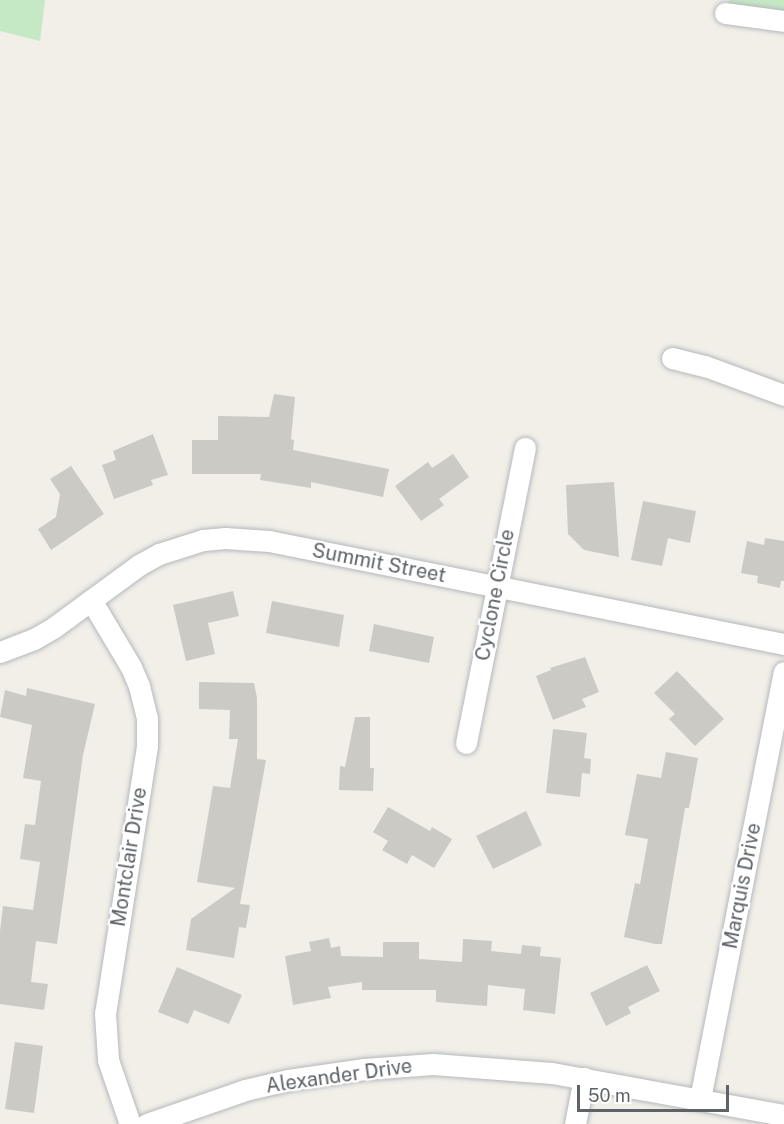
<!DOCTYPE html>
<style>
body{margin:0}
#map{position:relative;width:784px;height:1124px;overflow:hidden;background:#f1efe8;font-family:"Public Sans",sans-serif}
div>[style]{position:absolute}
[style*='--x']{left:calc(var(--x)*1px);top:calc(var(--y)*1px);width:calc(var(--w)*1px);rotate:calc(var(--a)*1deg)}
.green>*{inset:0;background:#c5e8c5}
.building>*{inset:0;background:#cccac5}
.roads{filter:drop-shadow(0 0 2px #b5b8bc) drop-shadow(0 0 2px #b5b8bc)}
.minor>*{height:21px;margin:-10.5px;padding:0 10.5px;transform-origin:10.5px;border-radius:10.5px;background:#fff}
span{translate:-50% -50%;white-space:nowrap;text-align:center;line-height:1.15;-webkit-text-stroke:4.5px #fff;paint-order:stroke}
.street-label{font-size:20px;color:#5f6368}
.scale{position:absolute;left:577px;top:1085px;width:152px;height:27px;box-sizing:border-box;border:3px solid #5f6368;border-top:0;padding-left:8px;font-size:18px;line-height:21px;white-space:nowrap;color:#5f6368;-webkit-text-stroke:4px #fff;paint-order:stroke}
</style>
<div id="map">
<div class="green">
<div style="clip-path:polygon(0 0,45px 0,40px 41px,0 31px)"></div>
<div style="clip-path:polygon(729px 0,784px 0,784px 15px,727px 6px)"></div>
</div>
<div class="building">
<div style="clip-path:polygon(274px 394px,295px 397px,291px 439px,294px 440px,293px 450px,389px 469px,383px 497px,311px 482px,311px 488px,260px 480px,261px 474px,192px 474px,192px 440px,218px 440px,218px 416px,269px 417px)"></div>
<div style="clip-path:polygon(153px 434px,168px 475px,151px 480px,153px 485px,114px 499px,102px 465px,116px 460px,113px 451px)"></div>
<div style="clip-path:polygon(453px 454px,469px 477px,439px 499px,444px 505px,421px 521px,395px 486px,428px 462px,432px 468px)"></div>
<div style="clip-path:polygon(71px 466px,104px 514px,51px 550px,38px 529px,56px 517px,60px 494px,50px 479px)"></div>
<div style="clip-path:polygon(614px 482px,619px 557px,584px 550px,568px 534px,566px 485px)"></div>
<div style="clip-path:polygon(643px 501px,696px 511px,690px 543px,668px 538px,662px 566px,631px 560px)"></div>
<div style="clip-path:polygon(765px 538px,784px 541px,784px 581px,781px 581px,780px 588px,757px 583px,758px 576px,741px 573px,747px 541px,764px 545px)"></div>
<div style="clip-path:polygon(233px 591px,239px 616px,208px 623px,215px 654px,186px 661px,173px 605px)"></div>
<div style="clip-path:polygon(272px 601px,344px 615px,339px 647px,266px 633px)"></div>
<div style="clip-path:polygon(374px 624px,434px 637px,429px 663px,369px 651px)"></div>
<div style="clip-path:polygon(585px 657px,599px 692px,582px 699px,586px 707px,553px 720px,536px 676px,551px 670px,550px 668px)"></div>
<div style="clip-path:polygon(677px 671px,724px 719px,695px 746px,669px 719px,675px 714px,654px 693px)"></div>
<div style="clip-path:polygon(199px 682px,254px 683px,257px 698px,257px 759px,266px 760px,240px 904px,250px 905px,246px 928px,239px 927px,234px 958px,186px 950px,191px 919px,235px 888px,197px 882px,213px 786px,230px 788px,238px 739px,229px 739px,230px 710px,199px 709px)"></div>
<div style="clip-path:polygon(27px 688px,95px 704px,83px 755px,57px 944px,36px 941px,31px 982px,48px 984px,44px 1010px,0 1004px,0 931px,3px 906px,33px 910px,40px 862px,20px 859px,25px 824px,35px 825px,41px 781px,23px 778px,32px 725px,0 717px,5px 690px,26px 696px)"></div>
<div style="clip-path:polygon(355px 717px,370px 717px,370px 768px,374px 768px,373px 791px,339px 790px,340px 766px,345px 767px)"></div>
<div style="clip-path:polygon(553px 729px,587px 733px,584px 758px,591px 759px,590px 774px,582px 773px,580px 797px,546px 793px)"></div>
<div style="clip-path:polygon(666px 752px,698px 758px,689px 808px,685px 808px,662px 944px,655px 944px,624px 937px,635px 883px,640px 884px,648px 839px,625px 835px,637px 774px,661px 778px)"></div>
<div style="clip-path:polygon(388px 807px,430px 831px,432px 827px,452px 839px,434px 868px,412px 855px,407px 864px,382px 850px,388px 841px,373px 832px)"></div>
<div style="clip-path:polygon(526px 811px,542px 845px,493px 869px,476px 836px)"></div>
<div style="clip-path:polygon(329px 938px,331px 948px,340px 946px,341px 956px,383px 957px,383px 942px,419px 942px,419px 959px,462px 962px,463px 939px,492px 941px,491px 951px,521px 954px,522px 945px,541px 947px,540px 956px,561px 958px,555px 1014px,523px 1010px,525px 989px,488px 985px,487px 1006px,436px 1002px,436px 990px,362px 990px,362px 982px,328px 987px,331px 998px,293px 1005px,285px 956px,311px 951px,309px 942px)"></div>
<div style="clip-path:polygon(647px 965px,660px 991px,628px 1007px,631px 1013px,606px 1026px,590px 993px)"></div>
<div style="clip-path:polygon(177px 967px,242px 995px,229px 1024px,194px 1010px,188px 1024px,158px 1012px)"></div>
<div style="clip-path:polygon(15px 1042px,43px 1046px,34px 1113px,5px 1109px)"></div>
</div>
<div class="roads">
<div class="minor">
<div style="--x:725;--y:13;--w:60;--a:7.7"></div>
<div style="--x:672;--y:358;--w:34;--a:14"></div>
<div style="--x:705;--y:366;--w:84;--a:20.2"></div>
<div style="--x:91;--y:600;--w:78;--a:59.2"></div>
<div style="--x:131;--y:667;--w:21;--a:67"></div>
<div style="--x:139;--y:686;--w:33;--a:76"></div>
<div style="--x:147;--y:718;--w:28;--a:90"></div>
<div style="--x:147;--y:746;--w:270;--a:98.9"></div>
<div style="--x:105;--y:1013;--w:47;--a:86.3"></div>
<div style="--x:108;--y:1060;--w:68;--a:71"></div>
<div style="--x:0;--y:652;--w:36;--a:-21"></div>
<div style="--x:34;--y:639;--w:22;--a:-30"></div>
<div style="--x:53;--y:628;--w:107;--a:-36.2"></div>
<div style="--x:139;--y:565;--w:23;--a:-29"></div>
<div style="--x:159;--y:554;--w:46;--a:-17.7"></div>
<div style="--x:203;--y:540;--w:22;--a:-5"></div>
<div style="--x:225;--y:538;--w:44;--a:3.9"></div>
<div style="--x:269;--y:541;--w:525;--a:11.31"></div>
<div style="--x:466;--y:743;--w:301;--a:-78.7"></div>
<div style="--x:700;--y:1099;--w:435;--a:-78.9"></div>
<div style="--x:147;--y:1124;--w:104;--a:-19.1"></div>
<div style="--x:245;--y:1090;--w:44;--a:-13.1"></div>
<div style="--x:288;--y:1080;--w:77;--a:-8.2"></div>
<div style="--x:364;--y:1069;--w:69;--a:-4.1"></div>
<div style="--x:433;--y:1064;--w:119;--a:4.3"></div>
<div style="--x:552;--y:1073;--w:236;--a:10.3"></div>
<div style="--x:575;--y:1124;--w:47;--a:-78.9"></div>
</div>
</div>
<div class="street-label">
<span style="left:379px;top:563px;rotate:11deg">Summit Street</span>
<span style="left:495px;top:595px;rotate:-79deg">Cyclone Circle</span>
<span style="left:129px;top:857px;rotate:-81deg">Montclair Drive</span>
<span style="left:742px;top:886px;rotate:-79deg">Marquis Drive</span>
<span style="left:339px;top:1076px;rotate:-8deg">Alexander Drive</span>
</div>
<div class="scale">50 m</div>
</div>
